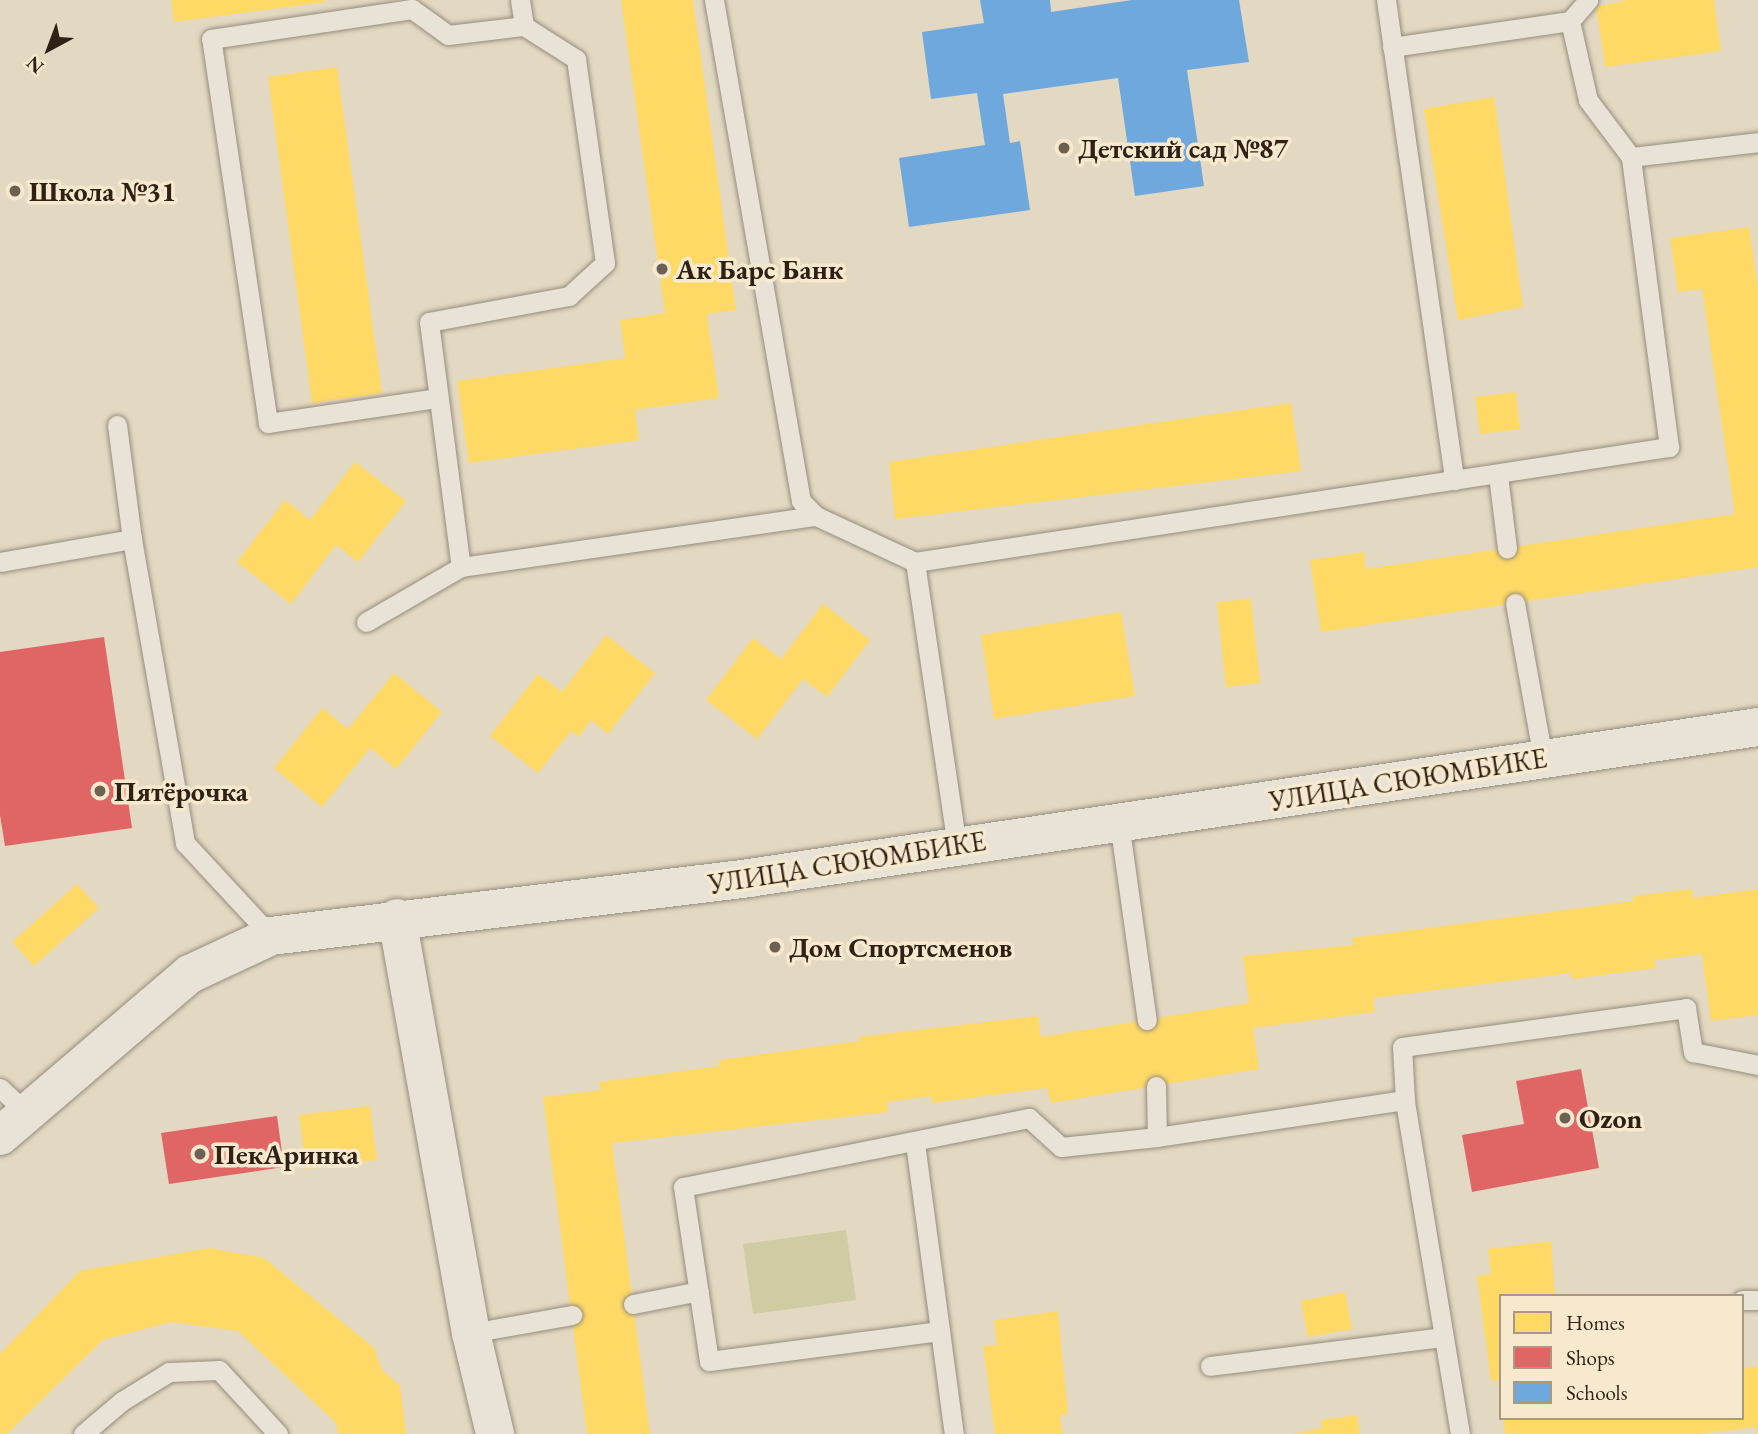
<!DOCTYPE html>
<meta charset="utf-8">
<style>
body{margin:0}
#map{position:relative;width:1758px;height:1434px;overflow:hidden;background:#e3d8c1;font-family:"EB Garamond",serif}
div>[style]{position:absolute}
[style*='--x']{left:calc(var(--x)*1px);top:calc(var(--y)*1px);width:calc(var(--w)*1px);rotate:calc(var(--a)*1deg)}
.green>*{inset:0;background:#cfcba3}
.homes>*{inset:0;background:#ffd966}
.shops>*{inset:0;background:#e06666}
.schools>*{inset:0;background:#6fa8dc}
.roads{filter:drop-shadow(0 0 2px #958d7e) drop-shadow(0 0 2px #958d7e)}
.service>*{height:19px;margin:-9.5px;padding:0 9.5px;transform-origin:9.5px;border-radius:9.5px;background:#e8e2d7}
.minor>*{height:38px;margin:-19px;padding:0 19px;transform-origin:19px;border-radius:19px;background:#e8e2d7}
.tertiary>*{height:38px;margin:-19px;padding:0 19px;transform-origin:19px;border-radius:19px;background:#e8e2d7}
.dots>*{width:19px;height:19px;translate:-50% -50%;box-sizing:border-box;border:4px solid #f7e9cd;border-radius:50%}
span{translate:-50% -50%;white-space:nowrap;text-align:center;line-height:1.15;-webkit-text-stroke:7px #f7e9cd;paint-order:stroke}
.poi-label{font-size:28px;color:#302116;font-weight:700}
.left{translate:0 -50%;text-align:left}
.street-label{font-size:28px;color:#302116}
.legend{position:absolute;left:1499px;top:1294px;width:245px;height:126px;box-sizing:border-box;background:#f7e9cd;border:2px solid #a79984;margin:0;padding:9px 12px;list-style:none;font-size:21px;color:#302116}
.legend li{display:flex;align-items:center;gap:14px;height:35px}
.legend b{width:35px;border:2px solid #a79984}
.north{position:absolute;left:14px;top:14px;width:70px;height:70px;-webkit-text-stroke:5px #f7e9cd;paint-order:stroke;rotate:221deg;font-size:19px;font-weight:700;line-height:28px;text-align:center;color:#302116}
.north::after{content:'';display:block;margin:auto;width:24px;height:32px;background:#302116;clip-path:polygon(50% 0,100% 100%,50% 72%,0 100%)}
</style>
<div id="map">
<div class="green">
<div style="clip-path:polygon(846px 1230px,856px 1300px,753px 1314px,743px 1244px)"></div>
</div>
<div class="homes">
<div style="clip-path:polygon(171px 0,325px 0,325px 2px,174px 22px)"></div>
<div style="clip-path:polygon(621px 0,693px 0,736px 310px,707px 314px,719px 398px,635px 410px,639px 440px,469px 463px,457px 381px,625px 358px,620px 320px,665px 313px)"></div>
<div style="clip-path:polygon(1626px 0,1714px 0,1721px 51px,1605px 67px,1596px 7px)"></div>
<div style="clip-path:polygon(337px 67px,382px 393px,312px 403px,268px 77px)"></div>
<div style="clip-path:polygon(1494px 97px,1523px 307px,1458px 320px,1424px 109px)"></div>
<div style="clip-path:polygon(1749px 227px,1758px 288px,1758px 567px,1321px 632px,1310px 560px,1364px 552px,1366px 569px,1735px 514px,1702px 289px,1678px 292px,1670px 238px)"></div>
<div style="clip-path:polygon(1516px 392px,1520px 429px,1480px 434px,1475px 397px)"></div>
<div style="clip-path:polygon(1291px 403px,1301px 471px,895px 519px,889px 462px)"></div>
<div style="clip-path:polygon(355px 462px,406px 501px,358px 562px,336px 545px,291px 604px,237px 562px,285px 500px,310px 520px)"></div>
<div style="clip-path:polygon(1251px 599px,1260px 683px,1226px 687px,1217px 602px)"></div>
<div style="clip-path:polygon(823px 604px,870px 640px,827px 697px,803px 679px,757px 739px,706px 700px,753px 638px,781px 659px)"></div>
<div style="clip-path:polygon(1121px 612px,1135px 696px,994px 719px,981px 635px)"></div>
<div style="clip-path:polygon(606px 635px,655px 673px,608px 734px,591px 720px,579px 737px,571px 731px,538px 773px,490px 736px,538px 674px,562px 692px)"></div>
<div style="clip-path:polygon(394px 673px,442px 712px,396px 769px,370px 748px,322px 807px,274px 768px,322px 708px,348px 729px)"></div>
<div style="clip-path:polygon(77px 884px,99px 908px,34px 966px,12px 942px)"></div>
<div style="clip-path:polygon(1692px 889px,1693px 898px,1758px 889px,1758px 1015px,1711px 1021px,1702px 954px,1655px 960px,1656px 968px,1572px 979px,1571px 973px,1373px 998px,1375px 1012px,1253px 1028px,1259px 1069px,1051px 1103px,1047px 1088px,932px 1103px,931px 1096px,887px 1102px,888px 1112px,612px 1143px,650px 1434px,587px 1434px,543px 1097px,601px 1090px,599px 1082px,720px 1066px,719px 1060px,860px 1041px,859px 1037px,1038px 1016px,1041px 1037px,1249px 1003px,1243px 956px,1354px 945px,1352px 938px,1634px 901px,1633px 896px)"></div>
<div style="clip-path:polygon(370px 1106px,377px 1160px,306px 1169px,299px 1115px)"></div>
<div style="clip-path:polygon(1551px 1241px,1555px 1296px,1501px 1296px,1499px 1391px,1498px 1380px,1491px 1381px,1477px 1276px,1491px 1274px,1488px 1249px)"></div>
<div style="clip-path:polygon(209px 1248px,264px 1258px,374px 1348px,382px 1370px,400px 1386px,406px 1434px,338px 1434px,336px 1423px,238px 1331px,171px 1322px,103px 1340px,7px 1434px,0 1434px,0 1354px,80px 1271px)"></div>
<div style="clip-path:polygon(1345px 1292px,1352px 1329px,1308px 1337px,1301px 1301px)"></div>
<div style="clip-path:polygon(1058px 1311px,1068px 1414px,1060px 1415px,1063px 1434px,995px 1434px,983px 1346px,997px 1345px,994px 1320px)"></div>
<div style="clip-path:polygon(1758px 1366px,1758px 1434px,1755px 1427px,1700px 1434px,1505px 1434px,1503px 1418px,1742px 1418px,1742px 1368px)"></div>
<div style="clip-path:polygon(1357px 1415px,1360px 1434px,1293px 1434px,1322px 1428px,1321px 1420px)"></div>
</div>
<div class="shops">
<div style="clip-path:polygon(104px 637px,132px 828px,5px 846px,0 815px,0 652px)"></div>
<div style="clip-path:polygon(1581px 1069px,1599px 1168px,1472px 1192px,1462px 1135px,1524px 1124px,1516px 1081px)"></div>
<div style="clip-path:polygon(277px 1116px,284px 1167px,169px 1184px,161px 1133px)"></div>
</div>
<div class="schools">
<div style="clip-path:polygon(980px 0,1050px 0,1051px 12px,1132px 0,1239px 0,1249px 62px,1187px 70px,1204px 186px,1135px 196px,1118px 78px,1003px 94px,1010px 143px,1020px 141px,1030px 210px,909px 227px,899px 158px,985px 145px,977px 93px,931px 99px,922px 32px,984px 23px)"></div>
</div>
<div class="roads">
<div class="service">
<div style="--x:520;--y:0;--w:26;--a:81"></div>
<div style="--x:524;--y:26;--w:62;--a:32.4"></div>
<div style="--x:576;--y:59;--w:206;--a:81.9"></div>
<div style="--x:605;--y:263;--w:49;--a:137.5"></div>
<div style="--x:569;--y:296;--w:142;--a:169.5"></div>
<div style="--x:429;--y:322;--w:247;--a:82.6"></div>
<div style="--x:461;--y:567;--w:359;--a:-8.2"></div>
<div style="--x:714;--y:0;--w:508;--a:80.15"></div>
<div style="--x:801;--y:501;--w:21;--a:45"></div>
<div style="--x:816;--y:516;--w:109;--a:24.9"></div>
<div style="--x:915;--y:562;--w:287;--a:81.6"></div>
<div style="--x:1386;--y:0;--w:485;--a:81.9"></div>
<div style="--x:1570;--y:21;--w:81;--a:77.2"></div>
<div style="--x:1588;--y:100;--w:71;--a:53"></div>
<div style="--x:1392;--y:47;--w:180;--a:-8.3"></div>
<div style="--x:1570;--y:21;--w:28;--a:-49"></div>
<div style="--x:437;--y:398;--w:171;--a:171.6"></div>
<div style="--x:268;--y:423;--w:388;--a:-98.4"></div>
<div style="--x:211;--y:39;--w:203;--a:-8.5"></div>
<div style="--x:412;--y:9;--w:44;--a:35.8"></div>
<div style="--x:448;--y:35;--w:77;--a:-6.8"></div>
<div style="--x:117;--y:425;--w:115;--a:82.5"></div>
<div style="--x:1498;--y:475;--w:74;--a:83"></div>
<div style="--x:0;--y:562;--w:134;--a:-9.9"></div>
<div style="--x:132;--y:539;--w:309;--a:80.1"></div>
<div style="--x:185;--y:843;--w:127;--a:47.2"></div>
<div style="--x:915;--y:562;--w:763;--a:-8.67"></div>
<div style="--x:1669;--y:447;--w:292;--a:-97.5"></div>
<div style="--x:1631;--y:157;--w:128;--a:-6.7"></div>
<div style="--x:1515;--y:603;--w:158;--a:79.8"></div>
<div style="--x:366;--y:622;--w:110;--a:-30.1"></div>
<div style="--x:1119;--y:822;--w:200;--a:82"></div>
<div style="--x:1156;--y:1086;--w:51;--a:88.9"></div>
<div style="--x:0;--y:1088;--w:35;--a:43"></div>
<div style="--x:915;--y:1143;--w:294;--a:82.4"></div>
<div style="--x:1742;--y:1300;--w:16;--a:0"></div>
<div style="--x:633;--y:1304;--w:67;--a:-11.1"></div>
<div style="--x:940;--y:1331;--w:233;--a:172.6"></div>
<div style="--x:709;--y:1361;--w:176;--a:-98.5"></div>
<div style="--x:683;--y:1187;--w:353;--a:-11.3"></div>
<div style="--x:1029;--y:1118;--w:43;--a:42.2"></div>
<div style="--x:1061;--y:1147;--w:97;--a:-5.9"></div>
<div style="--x:1157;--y:1137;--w:251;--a:-8.5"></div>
<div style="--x:471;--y:1333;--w:103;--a:-10.1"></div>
<div style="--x:1210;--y:1366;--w:234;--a:-7.1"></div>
<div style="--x:83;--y:1434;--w:51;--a:-40.2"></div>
<div style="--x:122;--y:1401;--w:55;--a:-31.7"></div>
<div style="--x:169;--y:1372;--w:50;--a:-2.3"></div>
<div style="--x:219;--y:1370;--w:87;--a:47.3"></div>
<div style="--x:1460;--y:1434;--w:338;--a:-99.4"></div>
<div style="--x:1405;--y:1100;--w:53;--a:-93.2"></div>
<div style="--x:1402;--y:1047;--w:287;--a:-7.8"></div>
<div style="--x:1686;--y:1008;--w:45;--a:81"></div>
<div style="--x:1693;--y:1052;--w:66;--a:11.3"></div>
</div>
<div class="minor">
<div style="--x:397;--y:918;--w:422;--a:79.9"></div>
<div style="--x:471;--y:1333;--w:104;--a:76.6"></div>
</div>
<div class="tertiary">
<div style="--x:0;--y:1136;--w:250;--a:-40.5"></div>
<div style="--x:190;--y:974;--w:89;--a:-25.1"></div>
<div style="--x:271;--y:936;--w:482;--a:-6.9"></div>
<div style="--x:749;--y:878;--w:1020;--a:-8.51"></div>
</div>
</div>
<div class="dots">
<div style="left:1064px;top:148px;background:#6f6152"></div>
<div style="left:15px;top:191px;background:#6f6152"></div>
<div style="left:662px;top:269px;background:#6f6152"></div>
<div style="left:100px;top:791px;background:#6f6152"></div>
<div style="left:775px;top:947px;background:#6f6152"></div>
<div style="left:1565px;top:1118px;background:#6f6152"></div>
<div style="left:200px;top:1154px;background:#6f6152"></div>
</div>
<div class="poi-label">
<span class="left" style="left:1078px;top:148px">Детский сад №87</span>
<span class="left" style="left:29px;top:191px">Школа №31</span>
<span class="left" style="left:676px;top:269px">Ак Барс Банк</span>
<span class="left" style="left:114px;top:791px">Пятёрочка</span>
<span class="left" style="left:789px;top:947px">Дом Спортсменов</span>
<span class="left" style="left:1579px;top:1118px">Ozon</span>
<span class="left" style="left:214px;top:1154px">ПекАринка</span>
</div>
<div class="street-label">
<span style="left:1408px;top:779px;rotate:-9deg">УЛИЦА СЮЮМБИКЕ</span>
<span style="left:847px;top:862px;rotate:-9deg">УЛИЦА СЮЮМБИКЕ</span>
</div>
<ul class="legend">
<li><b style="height:19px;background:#ffd966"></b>Homes</li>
<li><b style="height:19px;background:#e06666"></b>Shops</li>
<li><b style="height:19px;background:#6fa8dc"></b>Schools</li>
</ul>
<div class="north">N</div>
</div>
